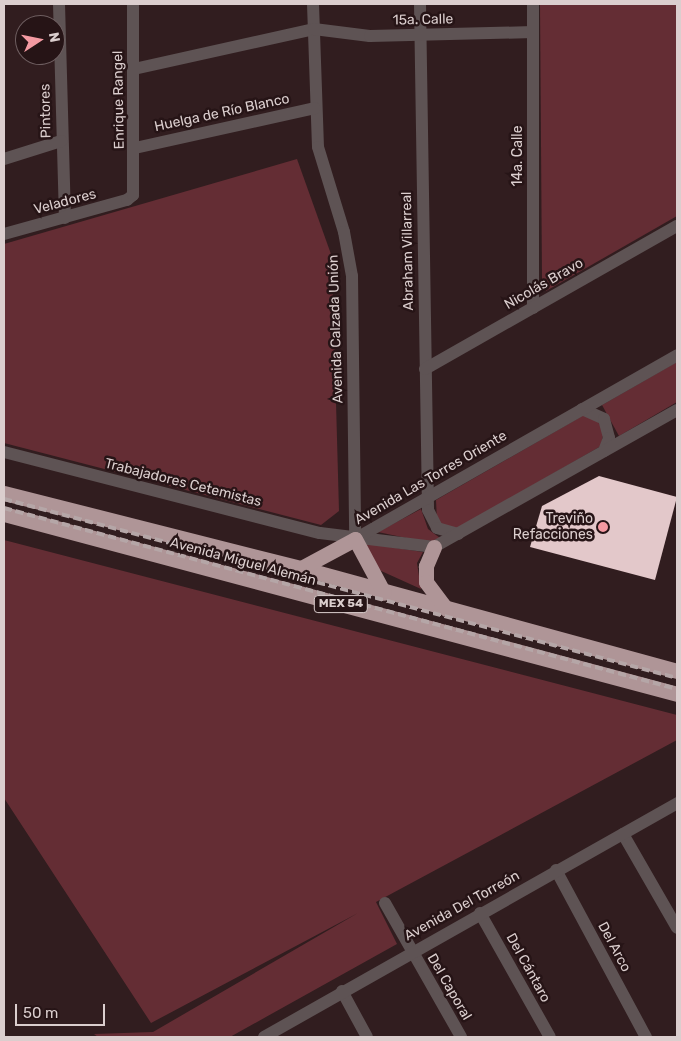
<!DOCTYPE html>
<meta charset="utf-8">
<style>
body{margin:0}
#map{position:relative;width:681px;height:1041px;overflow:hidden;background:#311d1f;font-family:Rubik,sans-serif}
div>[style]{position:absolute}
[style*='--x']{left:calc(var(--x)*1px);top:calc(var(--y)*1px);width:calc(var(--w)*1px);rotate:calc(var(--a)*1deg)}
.green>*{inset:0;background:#642d34}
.building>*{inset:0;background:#e3c8ca}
.minor>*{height:12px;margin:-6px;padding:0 6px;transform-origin:6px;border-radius:6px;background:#5e5354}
.highway>*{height:15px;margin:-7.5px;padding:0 7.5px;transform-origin:7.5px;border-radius:7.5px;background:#af9597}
.rail>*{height:4px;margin-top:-2px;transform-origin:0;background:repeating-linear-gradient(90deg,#b5a6a7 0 8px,transparent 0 12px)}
.dots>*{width:14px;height:14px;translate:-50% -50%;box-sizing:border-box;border:2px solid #261416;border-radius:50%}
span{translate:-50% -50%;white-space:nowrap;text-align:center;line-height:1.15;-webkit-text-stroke:5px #261416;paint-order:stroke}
.shield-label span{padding:1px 4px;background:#261416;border:1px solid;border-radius:4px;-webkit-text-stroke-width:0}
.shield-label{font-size:12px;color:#dbcece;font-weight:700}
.street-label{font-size:14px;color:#dbcece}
.poi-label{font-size:14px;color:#dbcece}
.right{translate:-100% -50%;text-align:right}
.frame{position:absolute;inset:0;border:5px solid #dbcece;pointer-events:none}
.north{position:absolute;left:15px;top:15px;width:50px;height:50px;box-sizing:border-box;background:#261416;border:1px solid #6e5e60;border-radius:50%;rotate:79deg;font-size:14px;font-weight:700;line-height:20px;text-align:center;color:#dbcece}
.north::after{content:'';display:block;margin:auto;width:18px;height:22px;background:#f49aa2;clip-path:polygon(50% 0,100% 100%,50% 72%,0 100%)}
.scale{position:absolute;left:15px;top:1004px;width:90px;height:22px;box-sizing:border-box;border:2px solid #dbcece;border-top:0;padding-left:6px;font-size:15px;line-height:18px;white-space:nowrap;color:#dbcece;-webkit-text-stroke:4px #261416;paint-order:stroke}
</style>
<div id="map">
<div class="green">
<div style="clip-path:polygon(540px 4px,677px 4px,677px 216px,546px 291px,542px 281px)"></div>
<div style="clip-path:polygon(297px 159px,332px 257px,339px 511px,321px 525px,4px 443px,4px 244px)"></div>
<div style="clip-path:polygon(677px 362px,677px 402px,619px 436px,602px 405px)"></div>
<div style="clip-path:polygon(584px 415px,595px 418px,604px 430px,601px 446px,453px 531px,437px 522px,436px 500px)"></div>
<div style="clip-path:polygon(421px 509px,428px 529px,440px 538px,430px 543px,378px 532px)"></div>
<div style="clip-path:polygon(4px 540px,677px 715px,677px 740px,376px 902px,397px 944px,230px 1037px,98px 1037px,94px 1034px,153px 1032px,358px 913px,151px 1023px,4px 798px)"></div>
<div style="clip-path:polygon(363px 543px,423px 552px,417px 563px,421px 589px,379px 570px)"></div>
</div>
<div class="building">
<div style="clip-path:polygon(599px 476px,677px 497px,655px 580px,530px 547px,542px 506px)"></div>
</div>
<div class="minor">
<div style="--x:59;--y:4;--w:214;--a:88.4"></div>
<div style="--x:313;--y:4;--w:143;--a:88"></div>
<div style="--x:318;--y:147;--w:89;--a:73"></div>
<div style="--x:344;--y:232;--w:45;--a:79.7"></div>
<div style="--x:352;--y:276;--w:263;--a:89.3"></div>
<div style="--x:420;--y:4;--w:506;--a:89.09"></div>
<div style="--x:428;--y:510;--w:20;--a:63"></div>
<div style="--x:437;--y:528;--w:22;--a:16"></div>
<div style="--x:134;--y:69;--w:184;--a:-12.5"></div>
<div style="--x:314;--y:29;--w:56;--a:7.1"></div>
<div style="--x:370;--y:36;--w:163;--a:-1.4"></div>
<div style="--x:135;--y:148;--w:184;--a:-12.5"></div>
<div style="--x:4;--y:159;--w:60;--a:-17.5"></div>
<div style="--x:4;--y:234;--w:128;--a:-15.5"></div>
<div style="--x:127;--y:200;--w:8;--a:-40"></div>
<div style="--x:133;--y:195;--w:191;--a:-90"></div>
<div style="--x:533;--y:308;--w:304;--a:-90"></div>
<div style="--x:425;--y:369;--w:290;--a:-29.6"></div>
<div style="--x:582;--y:409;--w:24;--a:24"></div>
<div style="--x:604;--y:419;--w:20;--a:75"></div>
<div style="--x:609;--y:438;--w:14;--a:111"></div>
<div style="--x:4;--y:452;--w:326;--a:14.4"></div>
<div style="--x:320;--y:533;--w:115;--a:7"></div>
<div style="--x:434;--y:547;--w:279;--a:-29.4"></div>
<div style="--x:355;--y:539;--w:371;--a:-29.7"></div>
<div style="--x:623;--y:834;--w:108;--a:60.1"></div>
<div style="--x:556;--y:870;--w:190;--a:61.7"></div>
<div style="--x:385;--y:903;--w:154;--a:60.4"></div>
<div style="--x:480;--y:913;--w:142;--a:60.6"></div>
<div style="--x:342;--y:991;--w:52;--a:61.5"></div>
<div style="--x:264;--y:1037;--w:475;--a:-29.5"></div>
</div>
<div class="highway">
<div style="--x:4;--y:493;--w:306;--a:14.2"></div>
<div style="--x:301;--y:568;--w:390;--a:15.3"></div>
<div style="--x:4;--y:514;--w:697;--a:14.97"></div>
<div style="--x:434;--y:547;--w:21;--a:113"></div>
<div style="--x:426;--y:566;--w:16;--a:90"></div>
<div style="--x:426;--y:582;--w:34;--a:53"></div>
<div style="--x:301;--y:568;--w:61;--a:-28.2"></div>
<div style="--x:355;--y:539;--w:61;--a:61.8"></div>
</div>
<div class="rail">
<div style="--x:4;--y:499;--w:696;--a:14.89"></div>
<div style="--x:4;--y:508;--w:697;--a:15.05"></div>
</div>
<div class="dots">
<div style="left:603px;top:527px;background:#f49aa2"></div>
</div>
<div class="shield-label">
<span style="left:341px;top:604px">MEX 54</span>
</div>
<div class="street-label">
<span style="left:423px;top:20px;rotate:-1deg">15a. Calle</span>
<span style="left:119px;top:100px;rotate:-91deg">Enrique Rangel</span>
<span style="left:46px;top:111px;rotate:-91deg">Pintores</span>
<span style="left:222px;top:113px;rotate:-12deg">Huelga de Río Blanco</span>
<span style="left:518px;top:156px;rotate:-90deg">14a. Calle</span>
<span style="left:65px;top:202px;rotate:-15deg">Veladores</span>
<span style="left:408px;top:251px;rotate:-91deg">Abraham Villarreal</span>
<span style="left:544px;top:284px;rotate:-30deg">Nicolás Bravo</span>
<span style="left:336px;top:329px;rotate:-92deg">Avenida Calzada Unión</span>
<span style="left:431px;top:478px;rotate:-30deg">Avenida Las Torres Oriente</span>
<span style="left:183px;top:483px;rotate:14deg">Trabajadores Cetemistas</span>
<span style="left:243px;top:562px;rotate:15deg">Avenida Miguel Alemán</span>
<span style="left:462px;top:906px;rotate:-29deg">Avenida Del Torreón</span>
<span style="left:614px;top:947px;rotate:62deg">Del Arco</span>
<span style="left:528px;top:968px;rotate:61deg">Del Cántaro</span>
<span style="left:449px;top:987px;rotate:60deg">Del Caporal</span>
</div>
<div class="poi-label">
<span class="right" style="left:593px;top:527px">Treviño<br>Refacciones</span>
</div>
<div class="frame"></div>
<div class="north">N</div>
<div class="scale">50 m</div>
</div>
